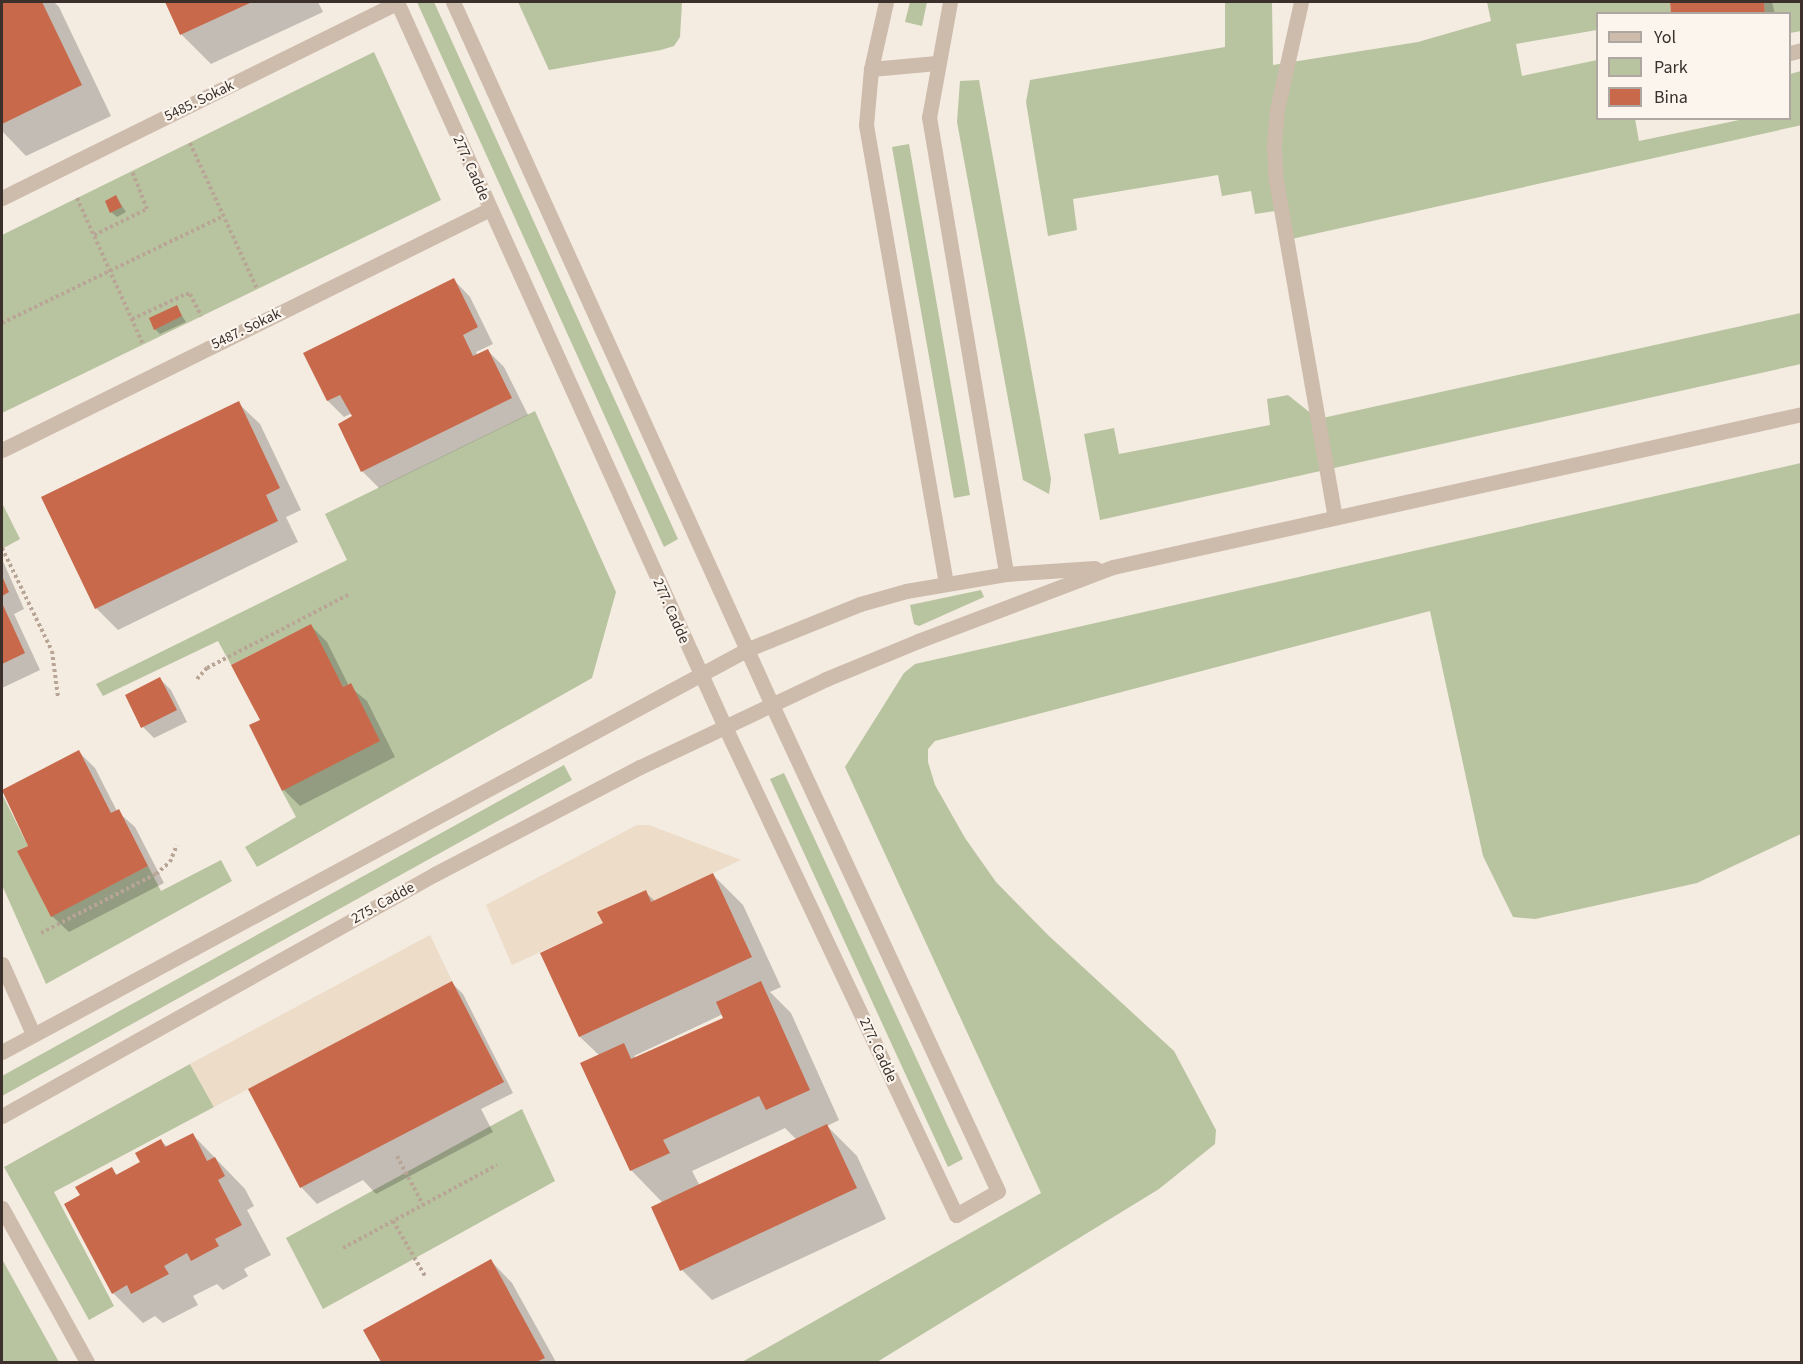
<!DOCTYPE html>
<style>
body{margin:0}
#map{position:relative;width:1803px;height:1364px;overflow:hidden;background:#f4ebe1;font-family:"Source Sans 3",sans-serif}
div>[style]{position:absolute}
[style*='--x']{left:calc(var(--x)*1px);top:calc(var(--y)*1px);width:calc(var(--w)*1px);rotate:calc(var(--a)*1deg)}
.green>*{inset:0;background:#b8c4a0}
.plaza>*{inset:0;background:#ecdcc8}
.shadow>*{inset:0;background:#0003}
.building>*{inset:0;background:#c8694b}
.path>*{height:4px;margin-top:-2px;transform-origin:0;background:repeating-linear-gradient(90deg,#b9a596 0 3px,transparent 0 6px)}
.service>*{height:15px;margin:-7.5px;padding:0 7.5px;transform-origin:7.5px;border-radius:7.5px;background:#cdbbac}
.minor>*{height:15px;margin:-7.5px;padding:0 7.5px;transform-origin:7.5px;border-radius:7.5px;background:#cdbbac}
.tertiary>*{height:15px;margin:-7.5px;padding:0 7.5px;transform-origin:7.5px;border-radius:7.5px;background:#cdbbac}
span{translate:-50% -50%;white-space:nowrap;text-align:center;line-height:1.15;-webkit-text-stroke:4.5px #fbf5ee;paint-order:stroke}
.street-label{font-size:15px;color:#3b302b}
.frame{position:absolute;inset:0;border:3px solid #3b302b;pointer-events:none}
.legend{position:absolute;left:1596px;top:12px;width:195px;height:108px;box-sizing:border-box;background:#fbf5ee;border:2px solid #aea6a0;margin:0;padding:8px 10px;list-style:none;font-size:18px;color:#3b302b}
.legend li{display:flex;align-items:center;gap:12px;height:30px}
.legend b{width:30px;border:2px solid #aea6a0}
</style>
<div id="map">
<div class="green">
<div style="clip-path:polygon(417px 2px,434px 2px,678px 539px,664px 547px)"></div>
<div style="clip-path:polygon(518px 2px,682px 2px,680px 37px,674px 46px,661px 50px,549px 70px)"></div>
<div style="clip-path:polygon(910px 2px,927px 2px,922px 26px,905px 22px)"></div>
<div style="clip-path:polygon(1225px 2px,1272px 2px,1273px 65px,1418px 42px,1491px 21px,1487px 2px,1670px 2px,1671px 13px,1598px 14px,1597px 30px,1516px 44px,1522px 76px,1597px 60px,1598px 118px,1635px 119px,1639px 141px,1744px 119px,1790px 118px,1790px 74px,1801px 71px,1802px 125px,1287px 240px,1281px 210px,1255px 214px,1251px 191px,1222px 196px,1218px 175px,1073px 199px,1077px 230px,1048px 236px,1026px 102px,1030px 80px,1225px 47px)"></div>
<div style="clip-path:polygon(1764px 2px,1801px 2px,1801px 31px,1790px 33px,1790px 14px,1765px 13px)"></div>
<div style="clip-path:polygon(374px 52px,441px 200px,2px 413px,2px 235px)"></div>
<div style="clip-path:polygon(979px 80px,1051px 479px,1049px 494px,1023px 480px,957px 122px,960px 81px)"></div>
<div style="clip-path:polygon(909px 144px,970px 495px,954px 498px,892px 147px)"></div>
<div style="clip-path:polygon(1801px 313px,1801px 364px,1100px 520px,1084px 434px,1114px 428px,1119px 454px,1270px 425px,1267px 399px,1288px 395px,1318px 419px)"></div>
<div style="clip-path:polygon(535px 411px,616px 592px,592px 678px,257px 867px,245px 847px,296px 817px,282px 791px,351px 683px,343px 687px,310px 625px,231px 665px,218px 641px,103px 696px,96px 684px,347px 560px,325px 514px)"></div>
<div style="clip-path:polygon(1801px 463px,1801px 834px,1697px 883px,1535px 919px,1513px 917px,1483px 856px,1430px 611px,935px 741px,928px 749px,928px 762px,935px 785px,965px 838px,996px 882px,1048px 935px,1174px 1051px,1216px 1130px,1215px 1144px,1159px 1189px,877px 1362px,742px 1362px,1041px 1193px,845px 767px,904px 673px,915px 664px)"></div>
<div style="clip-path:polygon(2px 503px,20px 539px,2px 549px)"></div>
<div style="clip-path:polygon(981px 590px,984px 597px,919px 626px,914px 624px,910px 605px)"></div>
<div style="clip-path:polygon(564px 765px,572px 780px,2px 1096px,2px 1076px)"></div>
<div style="clip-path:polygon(784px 773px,963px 1159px,948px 1167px,770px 779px)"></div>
<div style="clip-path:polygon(2px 794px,28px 846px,18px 851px,51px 916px,148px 866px,161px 891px,221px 860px,232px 881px,46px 984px,2px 885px)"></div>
<div style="clip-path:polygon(190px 1064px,214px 1107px,54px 1192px,114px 1306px,89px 1320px,4px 1167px)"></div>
<div style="clip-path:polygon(522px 1109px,555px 1181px,323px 1309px,286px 1238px)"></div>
<div style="clip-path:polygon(2px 1259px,59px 1362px,2px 1362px)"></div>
</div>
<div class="plaza">
<div style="clip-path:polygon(637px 825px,649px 825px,741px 860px,651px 902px,645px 890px,598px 912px,603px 923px,512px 965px,486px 905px)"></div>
<div style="clip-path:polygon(430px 935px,452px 981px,214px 1107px,190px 1064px)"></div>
</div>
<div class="shadow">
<div style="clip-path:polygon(2px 2px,54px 2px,59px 7px,111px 116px,26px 156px,2px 131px)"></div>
<div style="clip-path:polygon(166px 2px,318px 2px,323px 12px,211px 64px,181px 34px)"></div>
<div style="clip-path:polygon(1671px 2px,1772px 2px,1775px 14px,1672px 14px)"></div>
<div style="clip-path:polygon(116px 197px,126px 212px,117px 217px,111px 212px)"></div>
<div style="clip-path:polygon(454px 280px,470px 297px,493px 344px,476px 352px,478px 356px,488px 351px,504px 367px,528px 415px,379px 488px,362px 471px,354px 417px,352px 413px,344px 417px,328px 401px,305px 353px)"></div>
<div style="clip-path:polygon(176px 307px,186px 322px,160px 334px,155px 329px)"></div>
<div style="clip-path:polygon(238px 403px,260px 424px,301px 510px,286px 517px,298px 542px,118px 630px,96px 608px)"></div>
<div style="clip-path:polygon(2px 559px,24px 609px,14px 614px,40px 670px,2px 688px)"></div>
<div style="clip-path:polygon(311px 626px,327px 642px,349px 686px,367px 701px,395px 757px,300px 806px,284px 790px,262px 721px)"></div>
<div style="clip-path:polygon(160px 679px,171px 690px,187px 722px,154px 738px,143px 727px)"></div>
<div style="clip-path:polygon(79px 752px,95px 768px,117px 811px,135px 827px,164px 883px,69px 932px,52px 916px,30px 846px,2px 791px)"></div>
<div style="clip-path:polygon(evenodd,713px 875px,743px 905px,781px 987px,770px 992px,791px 1013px,839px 1120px,827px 1126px,857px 1156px,886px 1219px,712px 1300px,682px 1270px,663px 1203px,631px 1170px,600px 1056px,580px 1037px,542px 953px,605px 924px,645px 892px,656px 902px,713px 875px,723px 1014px,725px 1018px,637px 1059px,634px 1056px,723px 1014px,713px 875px,785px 1128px,797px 1140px,700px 1186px,692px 1171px,785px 1128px)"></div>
<div style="clip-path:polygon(452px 983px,463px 994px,513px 1093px,481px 1109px,493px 1132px,376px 1194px,363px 1180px,317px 1204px,301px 1187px)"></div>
<div style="clip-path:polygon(192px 1134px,245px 1189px,254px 1206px,247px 1210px,271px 1255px,244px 1269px,248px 1276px,223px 1290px,217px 1284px,193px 1296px,198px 1305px,163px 1323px,155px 1316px,143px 1323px,113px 1293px,82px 1196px,112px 1169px,118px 1176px,142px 1163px,161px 1141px,168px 1147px)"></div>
<div style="clip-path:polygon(491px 1261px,512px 1283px,556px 1362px,383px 1362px,365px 1330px)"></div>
</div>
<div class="building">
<div style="clip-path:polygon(2px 2px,42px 2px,82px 85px,2px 124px)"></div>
<div style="clip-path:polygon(165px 2px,252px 2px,180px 35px)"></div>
<div style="clip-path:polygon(1670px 2px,1764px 2px,1765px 14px,1671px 14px)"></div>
<div style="clip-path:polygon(116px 195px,122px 207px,110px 213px,105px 201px)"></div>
<div style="clip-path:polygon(454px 278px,478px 327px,463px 335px,473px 356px,488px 349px,512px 398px,361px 472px,338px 424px,352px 416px,340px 395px,327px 401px,303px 353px)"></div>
<div style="clip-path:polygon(177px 305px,182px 316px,154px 330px,149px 318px)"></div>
<div style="clip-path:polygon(239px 401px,280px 488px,266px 495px,278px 521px,95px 609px,41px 497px)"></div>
<div style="clip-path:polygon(2px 576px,9px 592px,2px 596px)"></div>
<div style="clip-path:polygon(2px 603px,25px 653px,2px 664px)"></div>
<div style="clip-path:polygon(311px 624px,343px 687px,351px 683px,380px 741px,282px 791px,249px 725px,260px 720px,231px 665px)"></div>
<div style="clip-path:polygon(160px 677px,177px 710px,141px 728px,125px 695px)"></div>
<div style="clip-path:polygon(79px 750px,111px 813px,119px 809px,148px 866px,51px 917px,17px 851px,28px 846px,2px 790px)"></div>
<div style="clip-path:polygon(713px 873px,752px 957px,579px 1037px,540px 953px,603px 923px,597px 912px,646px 890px,651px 902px)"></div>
<div style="clip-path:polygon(452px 981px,504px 1082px,300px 1188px,248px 1089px)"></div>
<div style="clip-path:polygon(761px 981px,810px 1090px,766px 1110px,759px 1096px,663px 1140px,670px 1153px,630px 1171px,580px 1063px,624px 1043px,631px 1059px,723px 1018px,716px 1002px)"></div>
<div style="clip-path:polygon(827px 1124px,857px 1188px,680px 1271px,651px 1207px)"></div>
<div style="clip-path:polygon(193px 1133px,207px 1161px,215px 1157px,225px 1176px,218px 1180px,242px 1225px,215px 1239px,219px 1246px,191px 1261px,187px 1253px,164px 1266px,169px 1274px,131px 1294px,127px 1285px,112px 1294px,64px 1204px,80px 1195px,75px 1187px,112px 1167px,116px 1175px,140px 1162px,135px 1153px,161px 1139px,165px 1147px)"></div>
<div style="clip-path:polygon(491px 1259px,545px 1358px,536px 1362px,381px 1362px,363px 1330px)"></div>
</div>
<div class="path">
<div style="--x:190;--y:143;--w:161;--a:65.3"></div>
<div style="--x:77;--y:198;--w:160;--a:65.7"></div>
<div style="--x:94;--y:235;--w:59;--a:-26.1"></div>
<div style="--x:147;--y:209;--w:41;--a:-111.5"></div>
<div style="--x:132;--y:319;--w:60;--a:-24.8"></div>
<div style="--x:186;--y:294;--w:4;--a:0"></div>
<div style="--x:190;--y:294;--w:25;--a:63"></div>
<div style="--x:2;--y:323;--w:246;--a:-25.8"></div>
<div style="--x:2;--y:548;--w:114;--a:64.1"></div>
<div style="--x:52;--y:651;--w:46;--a:82.6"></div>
<div style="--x:197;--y:679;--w:15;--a:-48"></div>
<div style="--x:207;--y:668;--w:159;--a:-27.4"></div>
<div style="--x:41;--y:933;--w:129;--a:-27.2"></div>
<div style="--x:156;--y:874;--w:18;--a:-41"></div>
<div style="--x:170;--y:862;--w:18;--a:-68"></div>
<div style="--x:397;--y:1156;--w:55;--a:62"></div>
<div style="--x:393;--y:1221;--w:64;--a:59.8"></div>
<div style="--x:343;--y:1248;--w:175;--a:-28.3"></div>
</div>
<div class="service">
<div style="--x:1301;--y:2;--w:110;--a:102.6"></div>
<div style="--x:1277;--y:109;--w:38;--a:95"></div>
<div style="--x:1274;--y:147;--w:33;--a:87"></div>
<div style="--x:1276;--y:180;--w:342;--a:80.1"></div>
<div style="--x:1790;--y:53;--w:12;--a:-14"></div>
<div style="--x:2;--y:1208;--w:176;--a:61.1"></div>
</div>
<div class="minor">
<div style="--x:886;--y:2;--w:69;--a:102.6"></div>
<div style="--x:871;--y:69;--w:56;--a:95.1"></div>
<div style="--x:866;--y:125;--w:465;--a:80.1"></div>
<div style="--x:950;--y:2;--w:117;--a:100.3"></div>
<div style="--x:929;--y:117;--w:463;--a:80.4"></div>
<div style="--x:871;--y:69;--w:66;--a:-5.2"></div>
<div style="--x:2;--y:198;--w:441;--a:-26.3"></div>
<div style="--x:2;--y:450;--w:544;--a:-26.28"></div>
<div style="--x:725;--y:727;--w:540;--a:64.67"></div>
<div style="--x:956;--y:1215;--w:48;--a:-29.7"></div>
<div style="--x:998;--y:1191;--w:536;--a:-114.94"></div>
<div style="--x:2;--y:964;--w:77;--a:66.1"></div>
</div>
<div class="tertiary">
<div style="--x:397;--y:2;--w:796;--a:65.66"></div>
<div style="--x:453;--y:2;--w:772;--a:65.59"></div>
<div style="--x:2;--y:1052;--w:846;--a:-28.38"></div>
<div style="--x:746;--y:650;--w:123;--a:-22"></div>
<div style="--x:860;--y:604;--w:48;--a:-15.8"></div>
<div style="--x:906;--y:591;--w:101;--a:-9.6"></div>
<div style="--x:1006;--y:574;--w:89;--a:-3.9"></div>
<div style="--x:2;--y:1116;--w:496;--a:-29.2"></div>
<div style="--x:435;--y:874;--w:231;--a:-27.6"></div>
<div style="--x:640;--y:767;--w:206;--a:-25.3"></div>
<div style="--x:826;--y:679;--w:100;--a:-22.4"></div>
<div style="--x:918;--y:641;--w:209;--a:-20.8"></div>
<div style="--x:1113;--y:567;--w:706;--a:-12.52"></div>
</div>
<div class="street-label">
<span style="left:199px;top:101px;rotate:-26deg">5485. Sokak</span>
<span style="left:471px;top:168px;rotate:66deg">277. Cadde</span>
<span style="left:246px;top:329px;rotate:-26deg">5487. Sokak</span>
<span style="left:671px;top:611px;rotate:66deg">277. Cadde</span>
<span style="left:383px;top:903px;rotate:-29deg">275. Cadde</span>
<span style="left:878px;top:1050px;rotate:65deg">277. Cadde</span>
</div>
<div class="frame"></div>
<ul class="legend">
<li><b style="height:8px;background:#cdbbac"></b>Yol</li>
<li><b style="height:16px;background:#b8c4a0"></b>Park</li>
<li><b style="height:16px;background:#c8694b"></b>Bina</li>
</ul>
</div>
